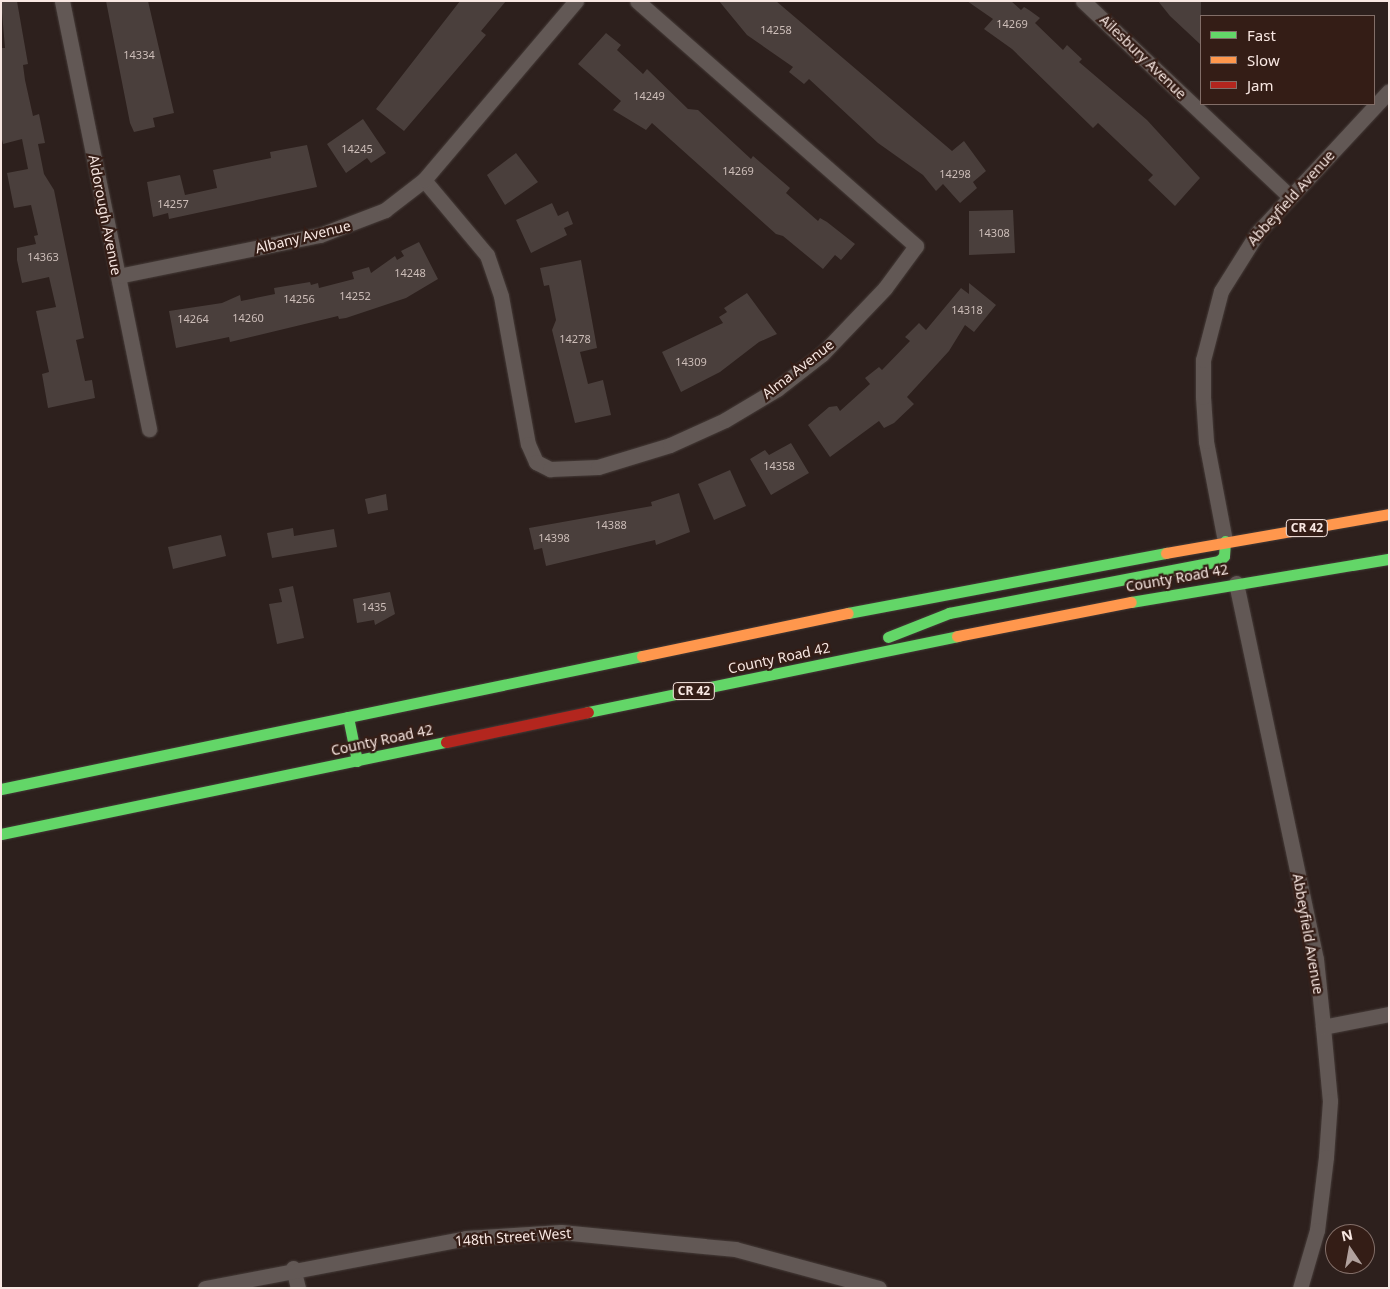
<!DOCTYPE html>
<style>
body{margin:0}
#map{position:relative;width:1390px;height:1289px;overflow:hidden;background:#2d201d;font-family:"Noto Sans",sans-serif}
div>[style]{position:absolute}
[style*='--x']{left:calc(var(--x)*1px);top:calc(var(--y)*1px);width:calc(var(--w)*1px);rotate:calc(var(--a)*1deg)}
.building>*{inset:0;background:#4a3f3c}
.roads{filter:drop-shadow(0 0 1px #453b38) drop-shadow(0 0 1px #453b38)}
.street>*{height:15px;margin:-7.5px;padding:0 7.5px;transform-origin:7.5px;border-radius:7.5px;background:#625855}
.fast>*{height:11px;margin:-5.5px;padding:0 5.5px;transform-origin:5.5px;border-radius:5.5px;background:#63d668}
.slow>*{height:11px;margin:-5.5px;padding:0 5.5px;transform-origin:5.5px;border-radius:5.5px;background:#ff974d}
.jam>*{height:11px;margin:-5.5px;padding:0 5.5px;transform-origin:5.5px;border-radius:5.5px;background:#b3261e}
span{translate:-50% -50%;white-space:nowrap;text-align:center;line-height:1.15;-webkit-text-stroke:4.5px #341d16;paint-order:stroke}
.number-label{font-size:11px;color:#ccbdb8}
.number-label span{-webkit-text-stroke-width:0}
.shield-label span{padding:1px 4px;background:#341d16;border:1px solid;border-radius:4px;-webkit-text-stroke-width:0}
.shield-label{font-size:12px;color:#f8e7e2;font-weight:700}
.street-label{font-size:14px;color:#f8e7e2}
.frame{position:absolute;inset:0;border:2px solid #f8e7e2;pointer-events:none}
.legend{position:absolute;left:1200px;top:15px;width:175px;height:90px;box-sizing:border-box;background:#341d16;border:1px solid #826e68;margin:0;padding:6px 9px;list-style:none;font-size:15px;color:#f8e7e2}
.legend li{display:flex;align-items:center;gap:10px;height:25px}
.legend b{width:25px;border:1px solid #826e68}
.north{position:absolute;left:1325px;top:1224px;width:50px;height:50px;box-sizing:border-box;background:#341d16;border:1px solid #826e68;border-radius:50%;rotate:348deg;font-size:14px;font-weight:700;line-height:20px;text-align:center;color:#f8e7e2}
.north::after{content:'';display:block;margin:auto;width:18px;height:22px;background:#b1a19d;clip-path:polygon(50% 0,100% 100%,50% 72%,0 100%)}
</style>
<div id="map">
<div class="building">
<div style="clip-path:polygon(1px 1px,17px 1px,18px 7px,28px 64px,23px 65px,25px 80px,33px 116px,39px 114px,45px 143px,38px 144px,44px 174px,54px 190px,84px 338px,76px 340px,85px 381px,92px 380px,95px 398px,48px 408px,42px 374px,49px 372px,36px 311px,56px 307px,49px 277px,22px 283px,17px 260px,17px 248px,36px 244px,34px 236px,38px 235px,31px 205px,14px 208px,7px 173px,28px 169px,22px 139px,3px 144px,1px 135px,1px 48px,5px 48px)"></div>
<div style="clip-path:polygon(106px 1px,148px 1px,174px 113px,153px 118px,155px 127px,134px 132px,130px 123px)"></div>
<div style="clip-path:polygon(460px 1px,506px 1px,481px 31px,486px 35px,404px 131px,376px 109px)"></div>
<div style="clip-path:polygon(719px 1px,776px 1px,952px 151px,964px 141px,986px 171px,973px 182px,977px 188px,960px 203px,943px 184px,936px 191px,923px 175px,878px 143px,809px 79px,804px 84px,789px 72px,793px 67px,747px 35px)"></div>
<div style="clip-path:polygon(967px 1px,1011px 1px,1021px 10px,1024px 7px,1029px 10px,1040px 18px,1035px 23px,1063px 50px,1067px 45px,1082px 59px,1079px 62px,1147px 120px,1200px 178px,1175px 206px,1148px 180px,1153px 175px,1098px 123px,1093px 128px,1012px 49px,984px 29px,993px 19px)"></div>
<div style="clip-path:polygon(1158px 1px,1201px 1px,1201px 45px,1170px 16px)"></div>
<div style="clip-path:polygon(606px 33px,621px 45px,617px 50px,643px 74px,647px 69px,688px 109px,698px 110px,751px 159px,753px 156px,790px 188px,786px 193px,818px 221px,820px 218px,827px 222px,855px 244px,841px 260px,835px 255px,823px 269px,783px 236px,776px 234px,652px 123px,646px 130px,613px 110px,621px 101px,578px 64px)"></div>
<div style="clip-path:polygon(363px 119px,386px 153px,371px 163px,367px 158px,346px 173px,327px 144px)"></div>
<div style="clip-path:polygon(307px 145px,317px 187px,169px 219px,168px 213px,153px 217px,147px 182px,180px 175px,185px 195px,199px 192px,217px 188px,213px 170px,271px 158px,270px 152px)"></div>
<div style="clip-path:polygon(516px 153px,538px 182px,505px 205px,487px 175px)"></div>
<div style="clip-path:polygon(552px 203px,558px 216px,568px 211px,573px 224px,564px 228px,567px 235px,531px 253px,516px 220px)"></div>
<div style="clip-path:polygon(1013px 210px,1015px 253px,969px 255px,969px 211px)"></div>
<div style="clip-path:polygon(419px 242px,438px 279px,406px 298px,346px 318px,339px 319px,338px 316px,230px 342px,229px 337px,176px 348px,169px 311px,222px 303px,240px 295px,241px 301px,275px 294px,274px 288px,310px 282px,311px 285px,318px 283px,319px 288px,354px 279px,352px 272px,369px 267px,371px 273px,395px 256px,397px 260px,404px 256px,401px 251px)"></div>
<div style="clip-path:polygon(581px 260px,597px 348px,580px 352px,588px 384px,603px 380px,611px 415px,575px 423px,552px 330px,556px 320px,549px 285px,544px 286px,540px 268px)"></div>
<div style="clip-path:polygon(969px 283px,996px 305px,974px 332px,965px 325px,949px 351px,907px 397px,914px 404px,894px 423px,884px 428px,879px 421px,830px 457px,808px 425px,829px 407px,837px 406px,840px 411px,870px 384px,865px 378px,879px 367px,882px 370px,910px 341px,905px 337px,919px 323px,926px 330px,961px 288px,969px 294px)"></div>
<div style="clip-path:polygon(747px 293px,777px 334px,759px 342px,720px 372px,681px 392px,662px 352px,723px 323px,719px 317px,727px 312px,724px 308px)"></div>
<div style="clip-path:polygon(791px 443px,809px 473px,771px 495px,750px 459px,765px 450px,769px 455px)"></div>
<div style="clip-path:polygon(730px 470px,746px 506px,714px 520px,698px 484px)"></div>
<div style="clip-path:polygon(679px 493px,690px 532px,656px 545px,655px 540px,546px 566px,542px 548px,534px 550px,529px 528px,652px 506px,651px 502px)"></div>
<div style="clip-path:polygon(386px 494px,388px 510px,368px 514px,365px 499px)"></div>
<div style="clip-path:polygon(293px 528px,294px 536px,334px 529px,337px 547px,272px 558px,267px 533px)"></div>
<div style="clip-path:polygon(221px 535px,226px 556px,173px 569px,168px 547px)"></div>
<div style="clip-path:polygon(293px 586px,304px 638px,277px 644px,269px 604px,282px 602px,279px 589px)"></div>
<div style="clip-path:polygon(390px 592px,395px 614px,375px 625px,374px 620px,357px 623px,353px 599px)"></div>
</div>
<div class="roads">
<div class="street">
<div style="--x:62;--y:1;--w:437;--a:78.5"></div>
<div style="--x:1083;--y:1;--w:284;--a:43.4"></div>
<div style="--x:424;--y:180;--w:98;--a:50"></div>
<div style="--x:487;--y:255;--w:43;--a:71.1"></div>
<div style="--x:501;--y:296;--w:150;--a:79.7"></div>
<div style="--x:528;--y:444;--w:20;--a:66"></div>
<div style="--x:536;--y:462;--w:16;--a:27"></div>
<div style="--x:550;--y:469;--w:48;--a:-2.4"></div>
<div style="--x:598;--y:467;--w:75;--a:-17"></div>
<div style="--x:670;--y:445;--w:60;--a:-24.4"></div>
<div style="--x:725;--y:420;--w:61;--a:-30.8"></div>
<div style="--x:777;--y:389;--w:57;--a:-37.9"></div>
<div style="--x:822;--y:354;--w:91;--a:-46.3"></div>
<div style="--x:885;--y:288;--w:52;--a:-53.6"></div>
<div style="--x:916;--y:246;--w:371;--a:-138.7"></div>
<div style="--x:118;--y:276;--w:206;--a:-11.5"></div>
<div style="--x:320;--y:235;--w:70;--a:-21"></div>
<div style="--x:385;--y:210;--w:49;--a:-37.6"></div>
<div style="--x:424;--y:180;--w:235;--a:-49.7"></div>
<div style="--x:1225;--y:541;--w:102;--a:-100.8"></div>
<div style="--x:1206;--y:441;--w:44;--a:-93.9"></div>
<div style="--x:1203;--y:397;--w:37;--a:-90"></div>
<div style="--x:1203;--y:360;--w:71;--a:-75.4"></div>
<div style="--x:1221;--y:291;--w:70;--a:-57.9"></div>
<div style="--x:1258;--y:232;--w:192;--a:-47.1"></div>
<div style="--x:1236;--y:583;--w:384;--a:78"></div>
<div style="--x:1316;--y:959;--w:68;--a:84.1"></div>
<div style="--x:1323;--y:1027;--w:74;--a:84.6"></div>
<div style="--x:1330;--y:1101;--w:56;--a:94.1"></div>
<div style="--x:1326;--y:1157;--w:74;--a:97"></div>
<div style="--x:1317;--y:1230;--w:60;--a:106.3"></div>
<div style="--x:1323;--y:1027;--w:67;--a:-11.1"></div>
<div style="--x:293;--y:1268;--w:21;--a:76"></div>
<div style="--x:205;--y:1288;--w:266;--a:-10.8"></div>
<div style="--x:466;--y:1238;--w:95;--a:-3.6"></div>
<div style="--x:561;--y:1232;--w:175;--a:5.6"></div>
<div style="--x:735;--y:1249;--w:149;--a:15.2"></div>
</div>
<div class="fast">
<div style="--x:1131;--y:602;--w:262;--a:-9.5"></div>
<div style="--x:848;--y:613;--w:324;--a:-10.7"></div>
<div style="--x:888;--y:637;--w:66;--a:-21.5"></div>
<div style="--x:949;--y:613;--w:275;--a:-10.9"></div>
<div style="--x:1219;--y:561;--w:7;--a:-45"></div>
<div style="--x:1224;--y:556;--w:15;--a:-86"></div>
<div style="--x:588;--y:712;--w:377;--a:-11.6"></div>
<div style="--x:348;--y:717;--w:45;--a:78.4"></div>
<div style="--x:1;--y:789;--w:655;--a:-11.72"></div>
<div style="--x:1;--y:834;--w:454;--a:-11.7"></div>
</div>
<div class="slow">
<div style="--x:1166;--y:553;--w:226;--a:-9.9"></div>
<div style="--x:957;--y:636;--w:177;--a:-11.1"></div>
<div style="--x:642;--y:656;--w:210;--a:-11.8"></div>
</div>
<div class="jam">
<div style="--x:446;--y:742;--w:145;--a:-11.9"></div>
</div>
</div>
<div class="number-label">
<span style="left:1012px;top:24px">14269</span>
<span style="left:776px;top:30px">14258</span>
<span style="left:139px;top:55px">14334</span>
<span style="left:649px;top:96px">14249</span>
<span style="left:357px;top:149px">14245</span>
<span style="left:738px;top:171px">14269</span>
<span style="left:955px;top:174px">14298</span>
<span style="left:173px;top:204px">14257</span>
<span style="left:994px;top:233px">14308</span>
<span style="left:43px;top:257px">14363</span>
<span style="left:410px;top:273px">14248</span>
<span style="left:355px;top:296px">14252</span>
<span style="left:299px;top:299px">14256</span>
<span style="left:967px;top:310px">14318</span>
<span style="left:248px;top:318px">14260</span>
<span style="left:193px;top:319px">14264</span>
<span style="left:575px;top:339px">14278</span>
<span style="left:691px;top:362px">14309</span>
<span style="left:779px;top:466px">14358</span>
<span style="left:611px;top:525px">14388</span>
<span style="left:554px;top:538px">14398</span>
<span style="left:374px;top:607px">1435</span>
</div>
<div class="shield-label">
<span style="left:1307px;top:528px">CR 42</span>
<span style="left:694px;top:691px">CR 42</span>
</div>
<div class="street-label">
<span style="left:1143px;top:57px;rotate:44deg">Ailesbury Avenue</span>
<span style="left:1291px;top:198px;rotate:-48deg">Abbeyfield Avenue</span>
<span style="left:105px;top:215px;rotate:79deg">Aldorough Avenue</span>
<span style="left:303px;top:237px;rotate:-14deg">Albany Avenue</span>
<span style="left:798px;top:369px;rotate:-38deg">Alma Avenue</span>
<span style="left:1177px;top:578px;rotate:-10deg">County Road 42</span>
<span style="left:779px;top:658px;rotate:-12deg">County Road 42</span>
<span style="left:382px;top:740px;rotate:-12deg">County Road 42</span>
<span style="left:1308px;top:934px;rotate:80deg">Abbeyfield Avenue</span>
<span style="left:513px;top:1237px;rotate:-4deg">148th Street West</span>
</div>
<div class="frame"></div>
<ul class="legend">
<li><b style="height:6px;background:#63d668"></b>Fast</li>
<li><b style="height:6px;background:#ff974d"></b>Slow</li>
<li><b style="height:6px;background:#b3261e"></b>Jam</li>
</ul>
<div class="north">N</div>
</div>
